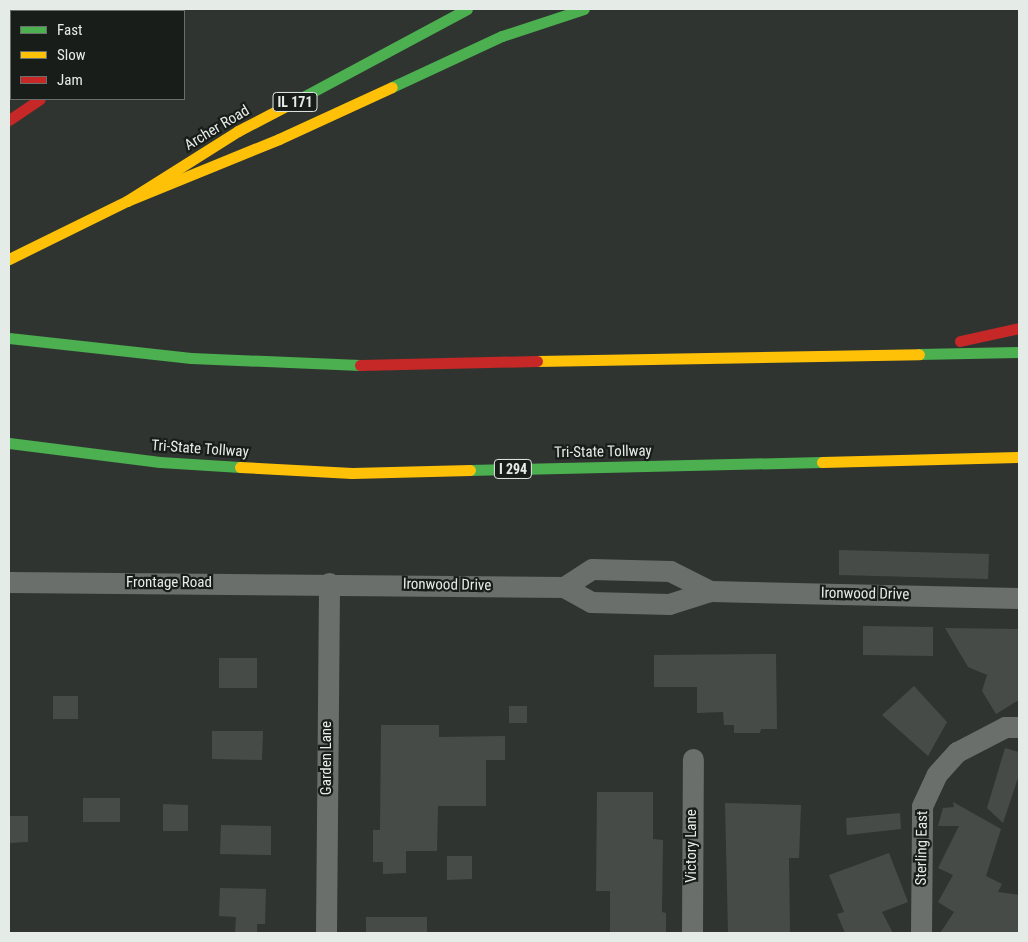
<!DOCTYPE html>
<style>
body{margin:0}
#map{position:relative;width:1028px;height:942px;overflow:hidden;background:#2f3431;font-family:"Roboto Condensed",sans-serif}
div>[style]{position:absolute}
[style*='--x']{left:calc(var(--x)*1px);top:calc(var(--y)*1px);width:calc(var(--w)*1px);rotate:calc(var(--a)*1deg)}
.building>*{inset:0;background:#474b48}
.street>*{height:21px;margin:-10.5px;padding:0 10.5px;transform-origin:10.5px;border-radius:10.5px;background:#6a6f6c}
.fast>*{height:11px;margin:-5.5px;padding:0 5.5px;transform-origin:5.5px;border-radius:5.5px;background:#4caf50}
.slow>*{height:11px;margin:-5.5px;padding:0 5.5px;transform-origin:5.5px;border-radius:5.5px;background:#ffc107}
.jam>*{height:11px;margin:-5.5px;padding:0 5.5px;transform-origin:5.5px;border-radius:5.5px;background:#c62828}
span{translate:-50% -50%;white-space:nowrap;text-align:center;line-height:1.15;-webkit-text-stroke:4.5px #181d19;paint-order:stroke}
.shield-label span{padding:1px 4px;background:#181d19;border:1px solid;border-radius:4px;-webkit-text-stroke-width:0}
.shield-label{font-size:14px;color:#e5ebe7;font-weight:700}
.street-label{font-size:15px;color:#e5ebe7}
.frame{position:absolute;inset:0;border:10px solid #e5ebe7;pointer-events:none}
.legend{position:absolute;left:10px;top:10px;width:175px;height:90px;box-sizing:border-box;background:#181d19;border:1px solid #6a6f6b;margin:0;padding:6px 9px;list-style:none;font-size:15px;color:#e5ebe7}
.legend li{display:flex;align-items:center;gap:10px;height:25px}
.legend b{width:25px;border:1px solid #6a6f6b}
</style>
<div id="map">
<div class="building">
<div style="clip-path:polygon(839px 550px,989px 554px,988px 579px,839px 575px)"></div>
<div style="clip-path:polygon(863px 626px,933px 627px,933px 656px,863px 655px)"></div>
<div style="clip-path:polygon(945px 628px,1019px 629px,1019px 700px,996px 714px,982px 691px,987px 675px,968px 667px)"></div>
<div style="clip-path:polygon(776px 654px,777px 729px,761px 729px,760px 733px,734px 733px,734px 725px,724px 725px,723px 712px,697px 713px,697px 687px,654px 687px,654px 655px)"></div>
<div style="clip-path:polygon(219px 658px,257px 658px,257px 688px,219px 688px)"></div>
<div style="clip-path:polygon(914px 686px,947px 722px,928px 756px,882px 715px)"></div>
<div style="clip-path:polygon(53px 696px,78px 696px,78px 719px,53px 719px)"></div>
<div style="clip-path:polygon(509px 706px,527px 706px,527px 723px,509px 723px)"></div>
<div style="clip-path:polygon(381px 725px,439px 725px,439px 737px,505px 736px,505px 760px,486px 760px,486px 806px,438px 806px,437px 851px,406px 851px,406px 873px,383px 874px,383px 862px,373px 862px,373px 830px,380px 830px)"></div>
<div style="clip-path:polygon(212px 731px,263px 731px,262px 760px,212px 759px)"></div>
<div style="clip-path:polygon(1005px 748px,1019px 752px,1019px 775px,1003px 823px,987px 808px)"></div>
<div style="clip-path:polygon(597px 792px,653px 792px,653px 839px,663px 840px,662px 912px,666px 913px,666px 933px,610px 933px,610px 891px,596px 891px)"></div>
<div style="clip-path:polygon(83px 798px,120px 798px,120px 822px,83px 822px)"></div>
<div style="clip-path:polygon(953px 802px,1001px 829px,986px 876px,1002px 884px,998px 892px,1019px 895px,1019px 933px,940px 933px,954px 912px,938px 902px,953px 875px,938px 868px,959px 826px,938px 826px,943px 808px,954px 807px)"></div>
<div style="clip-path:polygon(725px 803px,801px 805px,799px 858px,789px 858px,790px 933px,728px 933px)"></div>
<div style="clip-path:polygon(163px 804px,188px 805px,188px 831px,163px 831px)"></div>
<div style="clip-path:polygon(900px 813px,901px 829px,847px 835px,846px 818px)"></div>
<div style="clip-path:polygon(9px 816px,28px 816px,28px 842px,9px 843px)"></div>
<div style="clip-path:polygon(221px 825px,271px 826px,271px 855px,220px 854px)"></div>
<div style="clip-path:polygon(889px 853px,908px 902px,882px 912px,893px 933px,845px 933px,837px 914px,844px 912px,829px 875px)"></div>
<div style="clip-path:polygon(447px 856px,472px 856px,472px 879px,447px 880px)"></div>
<div style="clip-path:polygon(220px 888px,266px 889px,265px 924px,257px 924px,257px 933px,235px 933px,236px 917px,219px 916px)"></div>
<div style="clip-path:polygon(366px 917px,427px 917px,427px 933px,366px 933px)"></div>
</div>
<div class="street">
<div style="--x:9;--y:582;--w:555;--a:0.52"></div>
<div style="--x:564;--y:587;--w:31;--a:29"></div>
<div style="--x:591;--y:602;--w:78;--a:1.5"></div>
<div style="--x:669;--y:604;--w:43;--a:-17.6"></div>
<div style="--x:710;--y:591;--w:309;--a:1.3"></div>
<div style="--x:564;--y:587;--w:33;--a:-33"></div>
<div style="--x:592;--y:569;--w:78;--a:1.5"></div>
<div style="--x:670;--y:571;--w:45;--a:26.6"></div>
<div style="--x:326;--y:933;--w:350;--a:-89.5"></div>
<div style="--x:692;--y:933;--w:174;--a:-89.7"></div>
<div style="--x:921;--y:933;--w:127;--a:-89.5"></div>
<div style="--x:922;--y:806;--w:35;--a:-65"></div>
<div style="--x:937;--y:774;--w:30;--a:-48"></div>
<div style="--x:957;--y:752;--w:54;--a:-27.5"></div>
<div style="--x:1005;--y:727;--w:14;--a:0"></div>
</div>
<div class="fast">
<div style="--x:392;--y:87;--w:121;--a:-24.9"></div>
<div style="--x:502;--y:36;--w:86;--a:-18.2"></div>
<div style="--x:288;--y:105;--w:203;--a:-28.2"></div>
<div style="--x:9;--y:338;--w:183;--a:6.3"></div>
<div style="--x:191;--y:358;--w:169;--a:2.4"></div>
<div style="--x:919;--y:354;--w:100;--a:-1.1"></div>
<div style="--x:9;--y:443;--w:152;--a:7.2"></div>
<div style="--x:160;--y:462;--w:80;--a:3.6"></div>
<div style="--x:470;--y:470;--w:352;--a:-1.3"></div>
</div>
<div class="slow">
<div style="--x:127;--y:201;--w:164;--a:-22.2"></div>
<div style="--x:279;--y:139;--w:124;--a:-24.7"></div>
<div style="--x:9;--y:259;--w:131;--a:-26.2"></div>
<div style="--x:127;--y:201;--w:131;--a:-32.2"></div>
<div style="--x:238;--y:131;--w:56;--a:-27.5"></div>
<div style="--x:537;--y:361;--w:382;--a:-1"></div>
<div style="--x:822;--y:462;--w:197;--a:-1.5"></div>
<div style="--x:240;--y:467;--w:112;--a:3.1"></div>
<div style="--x:352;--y:473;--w:118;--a:-1.5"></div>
</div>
<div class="jam">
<div style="--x:163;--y:11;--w:4;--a:-34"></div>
<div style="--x:9;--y:120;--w:37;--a:-34"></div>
<div style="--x:960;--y:341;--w:60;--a:-12.4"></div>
<div style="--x:360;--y:365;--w:177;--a:-1.3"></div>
</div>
<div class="shield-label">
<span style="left:295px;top:102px">IL 171</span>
<span style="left:513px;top:469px">I 294</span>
</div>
<div class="street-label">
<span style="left:217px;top:128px;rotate:-31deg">Archer Road</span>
<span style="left:200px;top:449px;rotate:4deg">Tri-State Tollway</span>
<span style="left:603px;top:452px;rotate:-1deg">Tri-State Tollway</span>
<span style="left:169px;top:583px">Frontage Road</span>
<span style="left:447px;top:585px;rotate:1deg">Ironwood Drive</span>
<span style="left:865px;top:594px;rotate:1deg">Ironwood Drive</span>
<span style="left:327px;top:758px;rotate:-90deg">Garden Lane</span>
<span style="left:692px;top:846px;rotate:-90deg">Victory Lane</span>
<span style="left:922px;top:848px;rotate:-89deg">Sterling East</span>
</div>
<div class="frame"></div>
<ul class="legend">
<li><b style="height:6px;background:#4caf50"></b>Fast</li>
<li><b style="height:6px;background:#ffc107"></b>Slow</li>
<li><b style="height:6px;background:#c62828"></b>Jam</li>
</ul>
</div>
